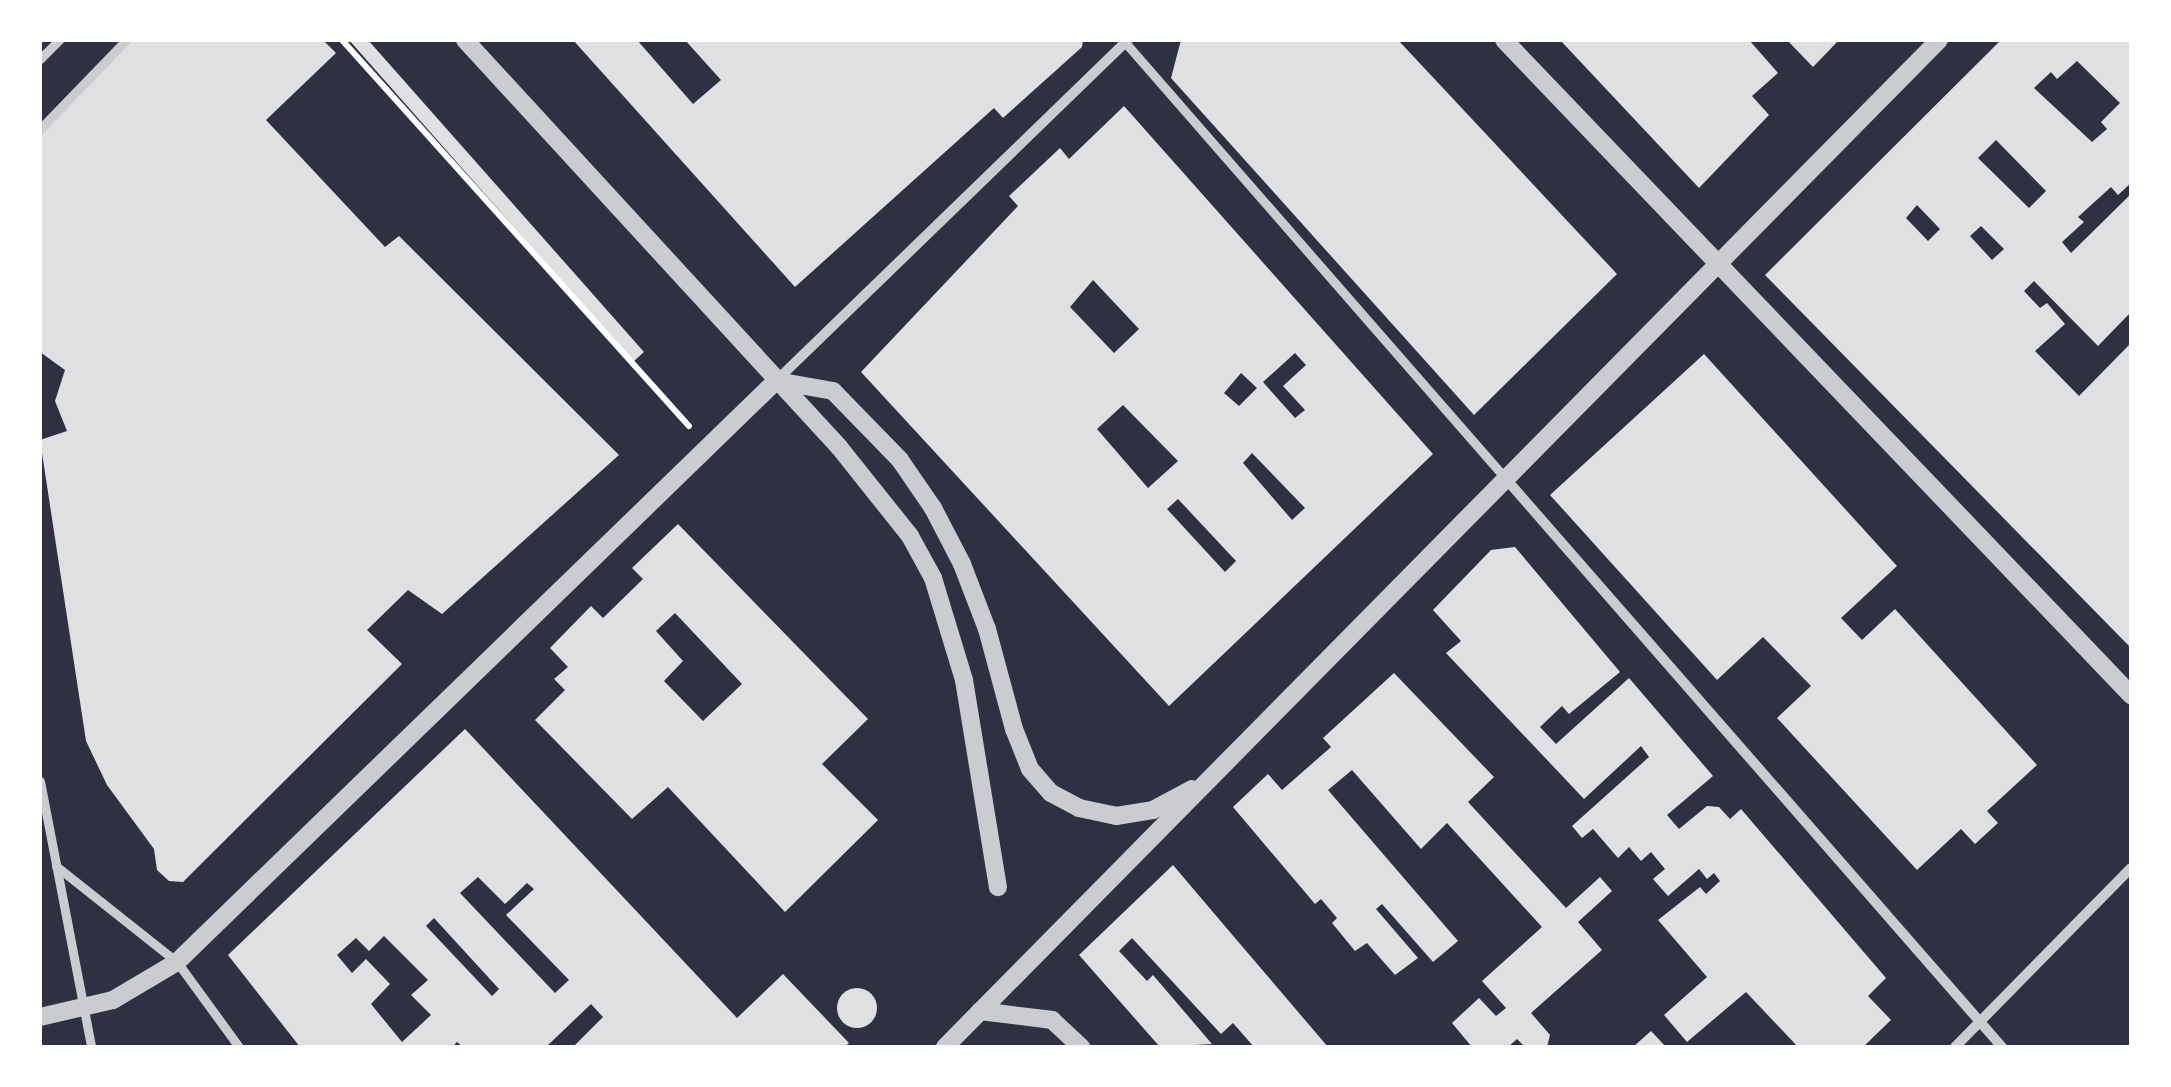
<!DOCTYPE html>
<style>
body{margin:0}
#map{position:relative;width:2171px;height:1087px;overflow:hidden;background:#2d3142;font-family:"Public Sans",sans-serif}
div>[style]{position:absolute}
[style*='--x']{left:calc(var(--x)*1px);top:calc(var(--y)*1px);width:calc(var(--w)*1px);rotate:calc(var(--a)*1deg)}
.building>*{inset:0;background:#e0e0e3}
.round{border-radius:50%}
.path>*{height:6px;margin:-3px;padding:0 3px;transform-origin:3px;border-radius:3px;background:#fff}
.pedestrian>*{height:9px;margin:-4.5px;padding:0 4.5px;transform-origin:4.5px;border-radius:4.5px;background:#caccd0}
.minor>*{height:10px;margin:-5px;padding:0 5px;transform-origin:5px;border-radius:5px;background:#caccd0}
.tertiary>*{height:18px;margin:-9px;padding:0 9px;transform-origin:9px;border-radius:9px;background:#caccd0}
span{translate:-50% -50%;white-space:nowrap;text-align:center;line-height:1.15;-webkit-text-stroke:8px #fff;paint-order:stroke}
.frame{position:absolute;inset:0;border:42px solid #fff;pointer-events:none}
</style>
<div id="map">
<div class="building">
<div style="clip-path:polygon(126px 40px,323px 40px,336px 53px,266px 120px,385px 247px,399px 236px,619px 455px,442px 614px,408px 590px,367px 630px,402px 664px,183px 882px,169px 881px,157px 870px,154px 849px,107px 785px,86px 741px,40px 440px,67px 431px,55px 401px,65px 370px,40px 352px,40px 129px)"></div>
<div style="clip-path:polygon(349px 40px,368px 40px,644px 352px,633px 362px)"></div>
<div style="clip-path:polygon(573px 40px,637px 40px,693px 104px,721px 80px,685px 40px,1083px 40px,1082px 47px,1003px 118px,994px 108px,795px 287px)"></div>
<div style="clip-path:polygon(1181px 40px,1398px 40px,1617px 274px,1474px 415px,1171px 78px)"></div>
<div style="clip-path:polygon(1560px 40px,1749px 40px,1778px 73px,1752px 96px,1769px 115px,1699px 188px)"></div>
<div style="clip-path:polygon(1787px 40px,1839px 40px,1813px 67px)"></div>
<div style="clip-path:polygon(evenodd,2001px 40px,2131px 40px,2131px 183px,2118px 195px,2111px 187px,2078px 217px,2084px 222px,2062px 242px,2071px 253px,2131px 194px,2131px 312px,2098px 346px,2034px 281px,2024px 291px,2040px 308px,2047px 303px,2065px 324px,2035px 351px,2079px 396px,2131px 343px,2131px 648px,1765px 275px,2001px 40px,2077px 61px,2120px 103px,2101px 122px,2107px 129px,2092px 142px,2034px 88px,2051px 72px,2057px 79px,2077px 61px,2001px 40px,1996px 140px,2046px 191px,2029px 208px,1978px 158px,1996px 140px,2001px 40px,1917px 205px,1940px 229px,1928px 241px,1906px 218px,1917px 205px,2001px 40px,1981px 226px,2004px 249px,1992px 260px,1970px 236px,1981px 226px)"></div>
<div style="clip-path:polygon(evenodd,1124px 106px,1433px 454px,1169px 706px,861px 372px,1018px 206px,1009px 196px,1060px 148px,1069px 159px,1124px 106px,1093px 280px,1139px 329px,1114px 353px,1070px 307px,1093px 280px,1124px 106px,1295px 353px,1306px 365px,1283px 386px,1305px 410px,1295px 418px,1263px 382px,1295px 353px,1124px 106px,1241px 373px,1257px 388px,1239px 406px,1224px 393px,1241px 373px,1124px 106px,1123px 405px,1178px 461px,1148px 488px,1097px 429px,1123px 405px,1124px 106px,1252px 453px,1305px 508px,1292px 520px,1243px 463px,1252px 453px,1124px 106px,1178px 499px,1236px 561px,1225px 572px,1167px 509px,1178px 499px)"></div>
<div style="clip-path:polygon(1704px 354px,1897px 566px,1841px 618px,1862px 640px,1895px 609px,2037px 765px,1987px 811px,1998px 823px,1975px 844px,1961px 829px,1917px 870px,1777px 718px,1811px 686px,1763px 637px,1717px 680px,1550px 495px)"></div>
<div style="clip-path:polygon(evenodd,678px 524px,868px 719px,822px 764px,878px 820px,785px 912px,668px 787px,632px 819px,535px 720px,565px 690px,554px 679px,568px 667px,550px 648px,591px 606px,603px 618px,643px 579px,632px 568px,678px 524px,675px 613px,742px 684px,703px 721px,664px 681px,683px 661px,656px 631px,675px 613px)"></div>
<div style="clip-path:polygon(1515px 547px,1620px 672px,1569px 714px,1562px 706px,1540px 727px,1556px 744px,1629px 678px,1713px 776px,1667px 815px,1679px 829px,1707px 806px,1719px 807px,1730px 819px,1741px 809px,1886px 978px,1868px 996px,1891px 1020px,1863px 1047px,1798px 1047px,1746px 992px,1687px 1042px,1664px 1015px,1707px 977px,1658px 920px,1700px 887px,1706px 894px,1720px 881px,1714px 873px,1707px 879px,1699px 869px,1668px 896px,1653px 879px,1665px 869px,1651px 852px,1641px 861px,1629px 847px,1618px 858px,1593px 829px,1582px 838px,1572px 826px,1649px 757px,1641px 746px,1584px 799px,1446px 653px,1461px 641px,1433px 610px,1491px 550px)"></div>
<div style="clip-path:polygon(1394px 673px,1494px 777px,1468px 802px,1566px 908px,1600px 877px,1612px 891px,1578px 922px,1602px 950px,1531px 1013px,1550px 1035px,1547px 1047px,1525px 1047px,1517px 1039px,1508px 1047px,1472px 1047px,1452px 1023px,1479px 998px,1496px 1016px,1506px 1008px,1482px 981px,1542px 927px,1447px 823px,1421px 849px,1352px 770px,1328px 790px,1458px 941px,1433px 962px,1382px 904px,1376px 909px,1418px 958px,1395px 975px,1367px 943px,1355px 951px,1332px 923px,1337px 918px,1321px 899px,1315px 904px,1233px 807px,1268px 774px,1282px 790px,1331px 747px,1323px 738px)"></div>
<div style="clip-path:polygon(evenodd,465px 729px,737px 1018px,783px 974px,849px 1043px,844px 1047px,573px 1047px,603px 1017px,591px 1004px,546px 1047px,463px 1047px,457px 1042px,452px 1047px,300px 1047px,228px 955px,465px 729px,478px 877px,505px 904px,527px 883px,534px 889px,506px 915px,569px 980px,555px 993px,460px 893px,478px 877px,465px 729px,434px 918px,499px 989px,492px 996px,426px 926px,434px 918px,465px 729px,384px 936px,428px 980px,411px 995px,431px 1015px,402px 1042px,371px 1004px,390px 984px,366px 959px,352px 973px,337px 955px,356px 938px,369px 951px,384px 936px)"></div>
<div style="clip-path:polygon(1173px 865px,1235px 938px,1328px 1047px,1254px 1047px,1233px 1023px,1221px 1034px,1132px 938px,1119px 951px,1147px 981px,1153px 975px,1212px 1044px,1160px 1047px,1079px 955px)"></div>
<div class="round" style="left:837px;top:988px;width:40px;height:40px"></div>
<div style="clip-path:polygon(1651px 1031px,1666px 1047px,1633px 1047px)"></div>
</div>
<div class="path">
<div style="--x:342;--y:40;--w:519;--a:48.05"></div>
</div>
<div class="pedestrian">
<div style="--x:1123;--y:40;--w:583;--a:48.9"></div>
<div style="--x:40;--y:59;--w:27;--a:-45"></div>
<div style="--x:40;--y:129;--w:124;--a:-46"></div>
<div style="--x:40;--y:781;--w:271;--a:79.1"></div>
<div style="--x:56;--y:866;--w:154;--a:38.4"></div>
<div style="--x:177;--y:962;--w:105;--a:53.9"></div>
</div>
<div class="minor">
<div style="--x:777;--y:380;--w:489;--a:-44.1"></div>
<div style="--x:1506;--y:479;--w:754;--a:48.87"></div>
<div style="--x:1955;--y:1047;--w:251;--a:-45.5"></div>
</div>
<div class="tertiary">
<div style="--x:465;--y:40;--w:553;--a:47.42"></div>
<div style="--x:839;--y:447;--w:114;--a:51.4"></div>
<div style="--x:910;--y:536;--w:48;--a:61.3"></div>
<div style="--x:933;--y:578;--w:107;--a:73.1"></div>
<div style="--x:964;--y:680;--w:210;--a:80.7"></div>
<div style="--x:1504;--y:40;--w:907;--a:46.25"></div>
<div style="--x:777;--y:381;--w:57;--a:10.1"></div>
<div style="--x:833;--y:391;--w:96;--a:45.8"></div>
<div style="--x:900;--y:460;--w:58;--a:55.5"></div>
<div style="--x:933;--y:508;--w:63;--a:62.6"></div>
<div style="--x:962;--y:564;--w:70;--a:69"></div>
<div style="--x:987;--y:629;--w:104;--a:74.9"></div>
<div style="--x:1014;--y:729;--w:43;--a:68.2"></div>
<div style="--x:1030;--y:769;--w:32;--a:49"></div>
<div style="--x:1051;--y:793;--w:32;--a:28"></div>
<div style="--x:1079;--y:808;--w:38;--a:12"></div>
<div style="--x:1116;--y:816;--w:37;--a:-9"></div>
<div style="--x:1153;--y:810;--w:44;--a:-28.3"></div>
<div style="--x:980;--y:1011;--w:73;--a:7.1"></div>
<div style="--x:1052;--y:1020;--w:40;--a:43"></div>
<div style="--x:40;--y:1017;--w:75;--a:-13.1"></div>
<div style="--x:113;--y:1000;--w:74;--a:-30.7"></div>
<div style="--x:177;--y:962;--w:834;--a:-44.13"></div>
<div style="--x:945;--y:1047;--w:1415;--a:-45.37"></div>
</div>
<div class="frame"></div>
</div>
